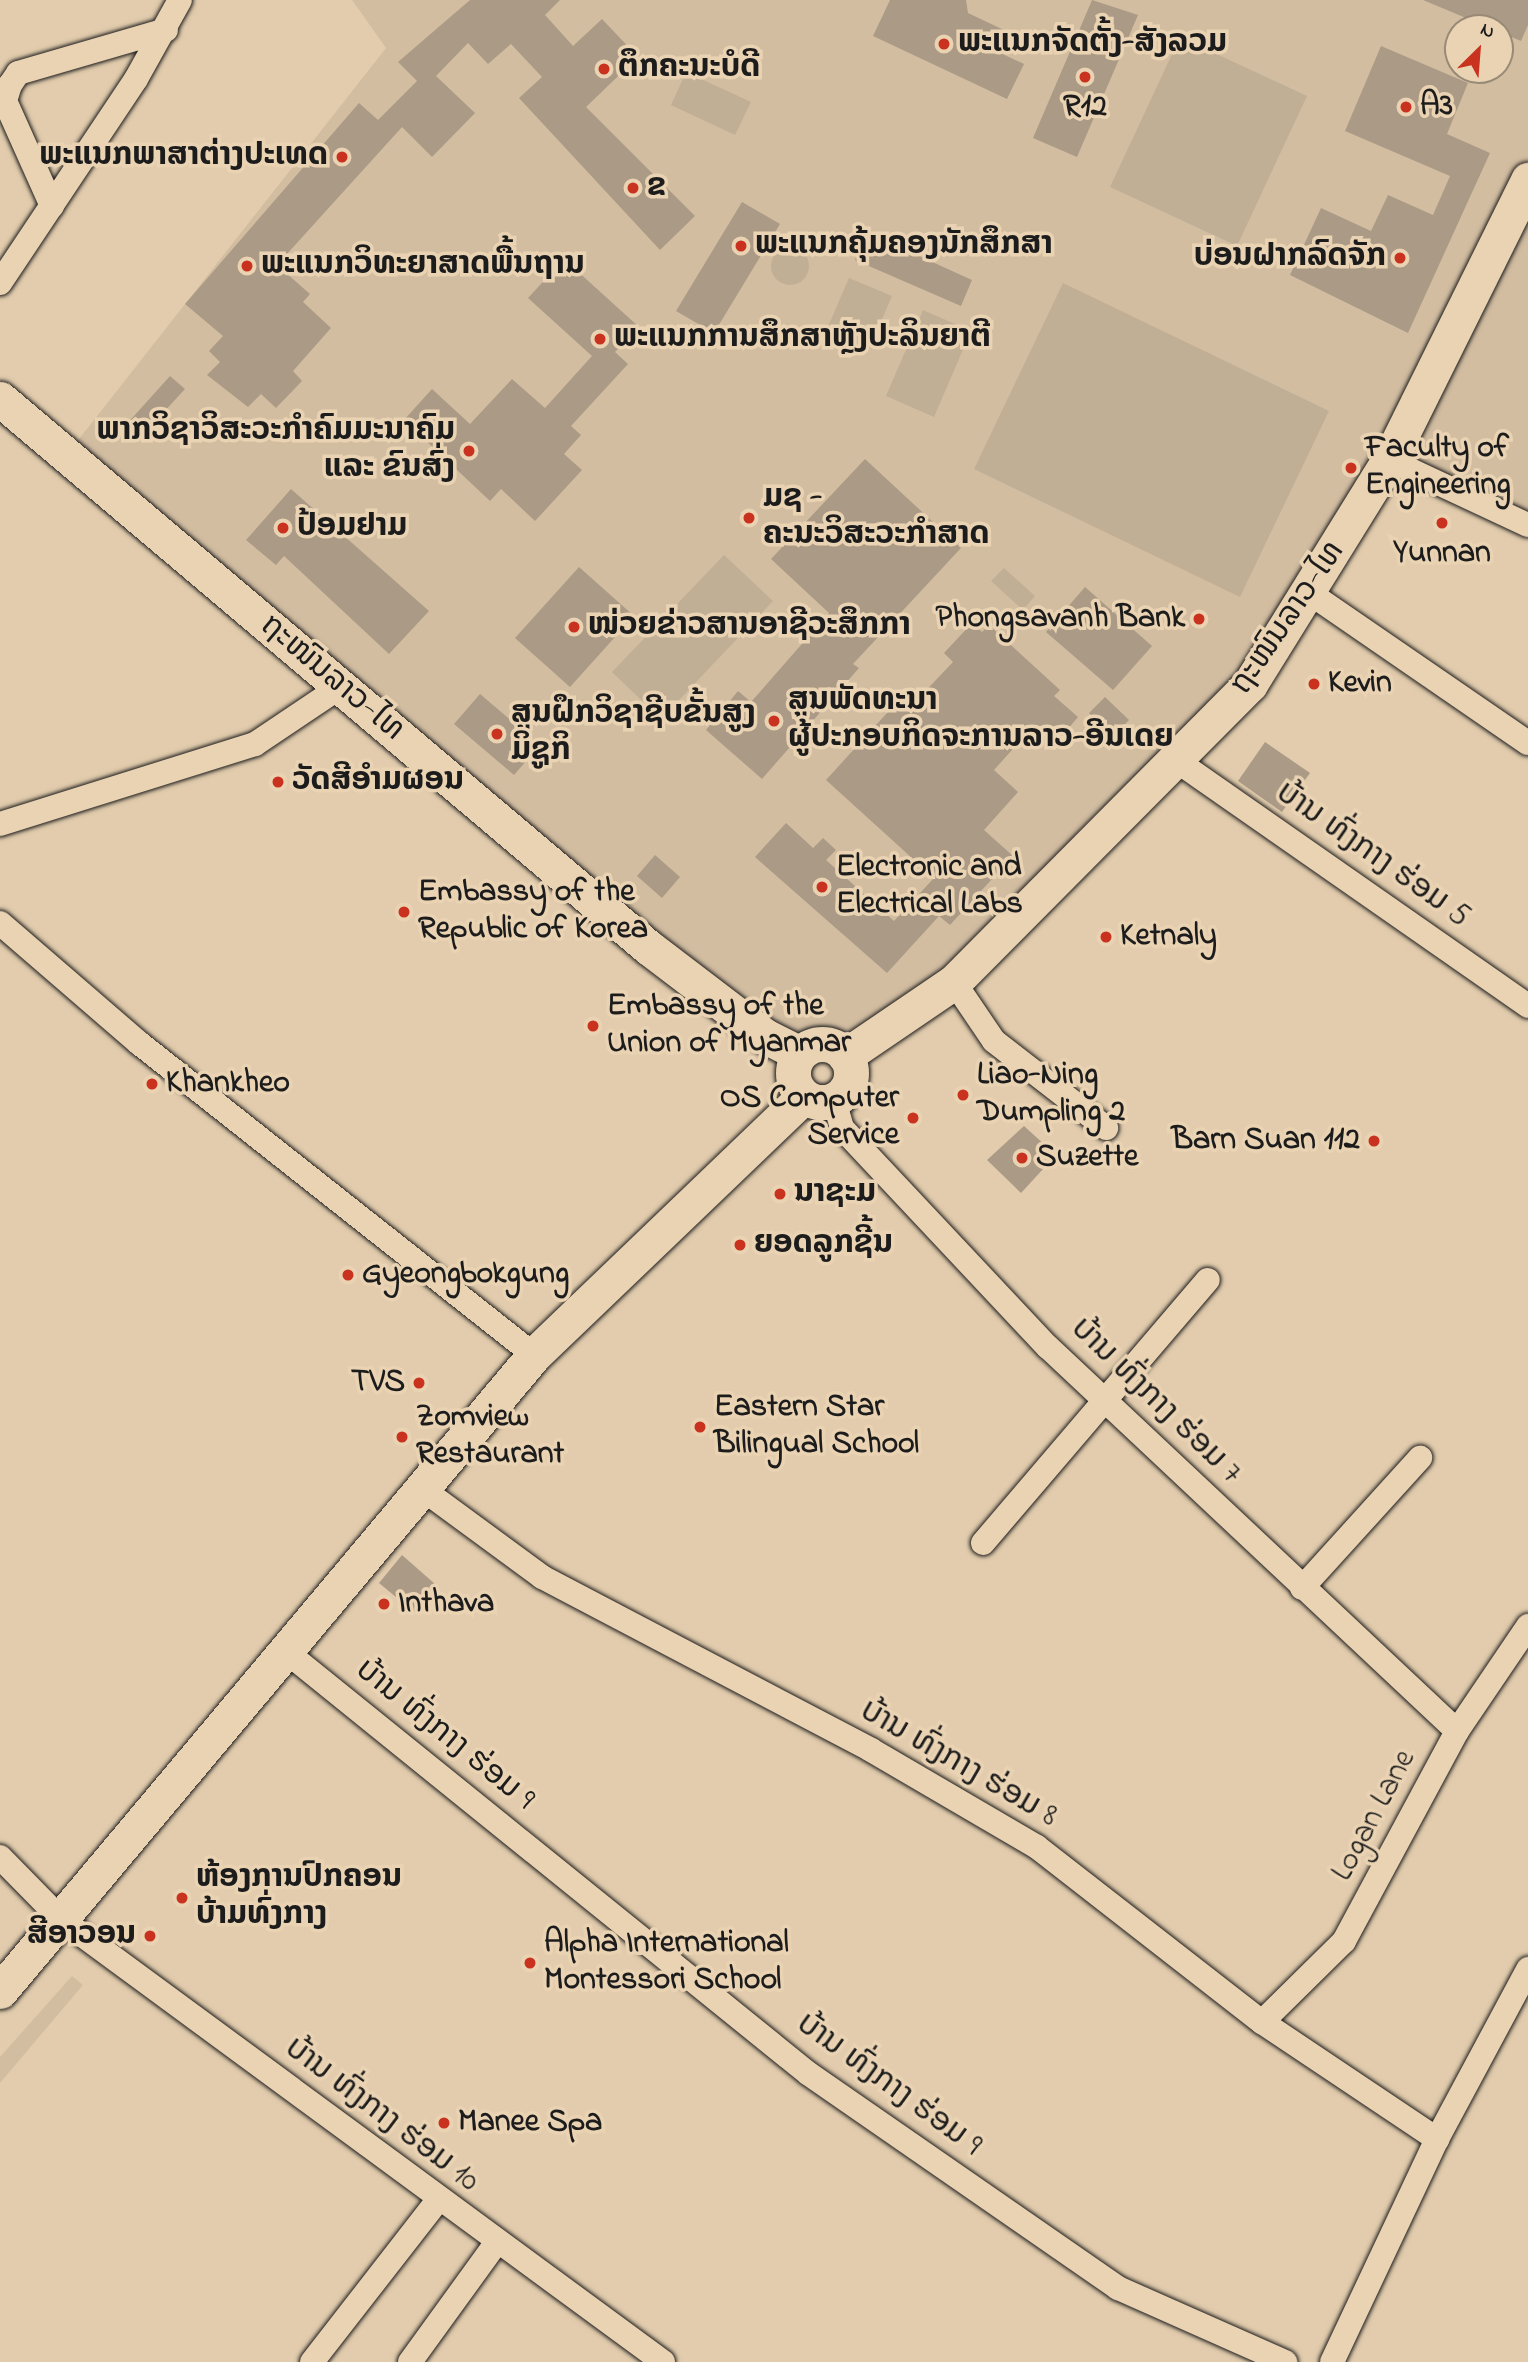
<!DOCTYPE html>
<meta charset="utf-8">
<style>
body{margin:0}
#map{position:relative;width:1528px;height:2362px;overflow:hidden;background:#e2ccad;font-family:"Indie Flower","Noto Sans Lao",sans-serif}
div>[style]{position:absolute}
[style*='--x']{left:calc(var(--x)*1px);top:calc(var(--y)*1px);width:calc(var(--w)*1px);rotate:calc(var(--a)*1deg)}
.built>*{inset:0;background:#d2bda1}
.green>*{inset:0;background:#c1af95}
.round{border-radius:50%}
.building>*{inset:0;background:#ab9a85}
.roads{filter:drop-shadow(0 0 2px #1c1c1c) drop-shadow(0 0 2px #1c1c1c)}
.street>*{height:24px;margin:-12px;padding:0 12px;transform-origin:12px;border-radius:12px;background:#ead3b3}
.secondary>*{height:35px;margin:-17.5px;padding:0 17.5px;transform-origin:17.5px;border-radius:17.5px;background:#ead3b3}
.secondary>.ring{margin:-17.5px;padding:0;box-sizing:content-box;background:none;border:35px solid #ead3b3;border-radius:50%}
.dots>*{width:19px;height:19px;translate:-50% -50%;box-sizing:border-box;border:4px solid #ead3b3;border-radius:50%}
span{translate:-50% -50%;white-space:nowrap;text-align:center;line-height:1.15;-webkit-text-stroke:7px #ead3b3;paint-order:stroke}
.poi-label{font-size:32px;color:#1c1c1c;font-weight:700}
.left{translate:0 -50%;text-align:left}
.right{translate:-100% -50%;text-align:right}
.street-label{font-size:32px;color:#1c1c1c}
.north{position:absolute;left:1444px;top:14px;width:70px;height:70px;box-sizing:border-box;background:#ead3b3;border:2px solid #988a77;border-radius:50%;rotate:25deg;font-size:19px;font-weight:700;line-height:28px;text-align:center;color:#1c1c1c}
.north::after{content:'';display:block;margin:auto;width:24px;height:32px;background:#c8321e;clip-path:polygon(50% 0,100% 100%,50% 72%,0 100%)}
</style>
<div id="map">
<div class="built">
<div style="clip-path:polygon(evenodd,352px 0,1528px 0,1528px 159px,1414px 391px,1244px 680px,951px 973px,847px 1046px,818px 1036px,799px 1042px,773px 1029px,72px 448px,386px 48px,352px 0,1458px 28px,1500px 28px,1500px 70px,1458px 70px,1458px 28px)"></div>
<div style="clip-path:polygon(1528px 202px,1528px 516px,1400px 456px)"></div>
<div style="clip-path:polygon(72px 1976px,83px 1985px,0 2083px,0 2057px)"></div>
</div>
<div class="green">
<div style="clip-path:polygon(1180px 37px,1307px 96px,1237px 246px,1110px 187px)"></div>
<div style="clip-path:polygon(686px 72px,751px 102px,735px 135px,671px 105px)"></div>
<div class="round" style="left:771px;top:247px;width:38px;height:38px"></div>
<div style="clip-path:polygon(849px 278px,892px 296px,867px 354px,824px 336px)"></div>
<div style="clip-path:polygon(1063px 283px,1329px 411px,1240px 597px,974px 469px)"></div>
<div style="clip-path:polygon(923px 310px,971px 331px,934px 417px,886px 396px)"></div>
<div style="clip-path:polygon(724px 555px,773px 601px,661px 719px,612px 672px)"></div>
<div style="clip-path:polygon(1004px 568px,1035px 596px,1023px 610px,991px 581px)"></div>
</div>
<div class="building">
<div style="clip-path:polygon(470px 0,560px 0,545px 15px,573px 46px,602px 19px,638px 57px,586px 107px,695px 216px,660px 250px,519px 98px,542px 77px,511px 44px,488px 64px,468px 43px,436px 76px,475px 113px,432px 157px,402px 127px,277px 265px,310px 294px,303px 302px,331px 328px,293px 371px,302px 381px,276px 408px,261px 394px,248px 407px,207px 375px,220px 362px,209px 351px,223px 336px,185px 304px,359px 103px,378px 120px,417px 81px,398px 62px)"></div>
<div style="clip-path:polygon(890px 0,966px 0,968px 13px,1006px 31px,996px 51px,1024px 64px,1007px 99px,873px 36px)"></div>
<div style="clip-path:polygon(1092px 0,1138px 15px,1077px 157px,1033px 138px)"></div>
<div style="clip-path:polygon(1423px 0,1528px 0,1528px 25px,1521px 41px)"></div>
<div style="clip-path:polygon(1381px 46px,1468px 83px,1447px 134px,1490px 153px,1408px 333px,1290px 275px,1321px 208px,1371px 231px,1388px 195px,1433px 215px,1450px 176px,1345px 131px)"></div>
<div style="clip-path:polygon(742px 202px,780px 224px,714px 333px,676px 311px)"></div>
<div style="clip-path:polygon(866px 232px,972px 280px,961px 306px,855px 260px)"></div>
<div style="clip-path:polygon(564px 259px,639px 327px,615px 352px,628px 364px,571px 426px,581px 435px,564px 454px,582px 470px,535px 521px,501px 489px,490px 501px,404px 420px,432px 389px,470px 424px,512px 379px,545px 408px,592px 356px,528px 298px)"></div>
<div style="clip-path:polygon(170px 376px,185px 389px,139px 439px,125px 426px)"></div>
<div style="clip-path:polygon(865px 459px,961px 548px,853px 664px,859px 668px,762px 779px,706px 730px,738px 691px,751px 702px,829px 613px,771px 559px)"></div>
<div style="clip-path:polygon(291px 489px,429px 611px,389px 654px,284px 556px,276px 565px,246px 540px)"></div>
<div style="clip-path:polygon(579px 567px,634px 616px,570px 687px,515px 638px)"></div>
<div style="clip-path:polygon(1085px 587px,1152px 646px,1113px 690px,1046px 632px)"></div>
<div style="clip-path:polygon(972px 623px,982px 632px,989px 625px,1060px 690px,1054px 696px,1078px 717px,1051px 749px,1029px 731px,994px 770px,1018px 792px,984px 830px,1013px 856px,950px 925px,939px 916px,887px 973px,755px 857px,786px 823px,813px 848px,823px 838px,836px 850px,826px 860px,894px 921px,934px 878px,826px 780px,907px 691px,917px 700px,953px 662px,944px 653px)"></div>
<div style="clip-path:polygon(480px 694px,540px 745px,514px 775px,454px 724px)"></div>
<div style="clip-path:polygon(1105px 697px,1129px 720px,1113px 737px,1089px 713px)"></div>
<div style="clip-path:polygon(1265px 742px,1310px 773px,1282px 812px,1238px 781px)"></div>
<div style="clip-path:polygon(655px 855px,680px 877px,662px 898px,637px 876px)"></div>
<div style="clip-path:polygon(1024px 1126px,1056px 1155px,1021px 1193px,987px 1160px)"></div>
<div style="clip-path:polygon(402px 1555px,435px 1584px,414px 1612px,379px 1583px)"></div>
</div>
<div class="roads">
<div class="street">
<div style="--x:52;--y:206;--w:115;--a:-114.1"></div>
<div style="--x:5;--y:101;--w:17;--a:-73"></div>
<div style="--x:10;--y:85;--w:14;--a:-56"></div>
<div style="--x:18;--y:73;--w:154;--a:-16.2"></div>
<div style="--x:0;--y:283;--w:245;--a:-56.3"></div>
<div style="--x:136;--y:79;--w:90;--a:-60.9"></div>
<div style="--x:1389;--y:460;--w:153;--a:25.1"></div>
<div style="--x:1311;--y:594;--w:263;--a:34.5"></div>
<div style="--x:1177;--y:761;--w:428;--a:34.9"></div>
<div style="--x:0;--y:824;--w:267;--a:-17.4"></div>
<div style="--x:255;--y:744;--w:102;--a:-33.8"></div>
<div style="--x:0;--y:923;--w:184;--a:40.8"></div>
<div style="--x:139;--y:1043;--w:503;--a:38.3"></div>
<div style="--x:954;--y:982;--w:71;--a:55.9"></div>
<div style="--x:994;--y:1041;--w:142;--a:37.8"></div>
<div style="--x:834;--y:1100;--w:29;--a:74"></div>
<div style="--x:842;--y:1128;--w:301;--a:46.8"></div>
<div style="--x:1048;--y:1347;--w:561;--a:43.19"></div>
<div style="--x:421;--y:1488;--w:150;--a:36.3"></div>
<div style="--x:542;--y:1577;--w:372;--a:27.7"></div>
<div style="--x:871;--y:1750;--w:192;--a:30.3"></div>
<div style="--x:1037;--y:1847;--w:285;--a:37.9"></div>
<div style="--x:1262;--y:2022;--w:211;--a:33.8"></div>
<div style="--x:983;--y:1543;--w:346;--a:-49.5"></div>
<div style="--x:1302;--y:1588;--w:176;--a:-47.8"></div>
<div style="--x:289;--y:1654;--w:668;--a:38.93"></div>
<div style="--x:809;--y:2074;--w:376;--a:34.7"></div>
<div style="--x:1118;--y:2288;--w:183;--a:23.9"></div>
<div style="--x:0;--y:1857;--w:88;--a:45.5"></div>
<div style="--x:62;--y:1920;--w:746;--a:36.33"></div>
<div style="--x:1262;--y:2022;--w:115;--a:-44.6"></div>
<div style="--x:1344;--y:1941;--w:238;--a:-61.7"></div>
<div style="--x:1457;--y:1731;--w:127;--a:-55.9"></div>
<div style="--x:312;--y:2362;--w:205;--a:-52.1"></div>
<div style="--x:410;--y:2362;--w:147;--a:-54.1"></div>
<div style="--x:1332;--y:2362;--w:246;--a:-64.8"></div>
<div style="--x:1437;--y:2139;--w:193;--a:-61.8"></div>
</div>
<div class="secondary">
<div style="--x:0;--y:399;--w:849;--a:40.22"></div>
<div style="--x:648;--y:947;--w:147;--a:37.3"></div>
<div style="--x:765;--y:1036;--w:39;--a:27"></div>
<div class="ring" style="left:793px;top:1044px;width:23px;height:23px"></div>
<div style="--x:845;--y:1056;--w:132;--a:-34.2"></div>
<div style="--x:954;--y:982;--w:420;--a:-45.2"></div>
<div style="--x:1250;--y:684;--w:264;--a:-58.2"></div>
<div style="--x:1389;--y:460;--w:313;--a:-63.6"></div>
<div style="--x:0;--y:1991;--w:830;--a:-49.98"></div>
<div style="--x:534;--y:1355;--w:374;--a:-43.8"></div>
</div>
</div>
<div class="dots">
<div style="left:944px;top:44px;background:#c8321e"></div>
<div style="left:604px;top:69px;background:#c8321e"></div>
<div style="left:1085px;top:77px;background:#c8321e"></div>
<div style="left:1406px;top:107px;background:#c8321e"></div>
<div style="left:342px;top:157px;background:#c8321e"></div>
<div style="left:633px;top:188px;background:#c8321e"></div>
<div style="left:741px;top:246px;background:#c8321e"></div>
<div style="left:1400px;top:258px;background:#c8321e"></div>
<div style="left:247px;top:266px;background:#c8321e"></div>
<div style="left:600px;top:339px;background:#c8321e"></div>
<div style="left:469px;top:451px;background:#c8321e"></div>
<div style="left:1351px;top:468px;background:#c8321e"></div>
<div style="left:749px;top:518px;background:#c8321e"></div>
<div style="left:1442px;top:523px;background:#c8321e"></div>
<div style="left:283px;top:528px;background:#c8321e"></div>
<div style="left:1199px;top:619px;background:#c8321e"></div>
<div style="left:574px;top:627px;background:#c8321e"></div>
<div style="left:1314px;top:684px;background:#c8321e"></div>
<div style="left:774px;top:721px;background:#c8321e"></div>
<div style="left:497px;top:734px;background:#c8321e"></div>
<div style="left:278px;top:782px;background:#c8321e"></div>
<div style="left:822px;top:887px;background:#c8321e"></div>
<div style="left:404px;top:912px;background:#c8321e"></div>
<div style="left:1106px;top:937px;background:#c8321e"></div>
<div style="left:593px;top:1026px;background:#c8321e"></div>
<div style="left:152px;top:1084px;background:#c8321e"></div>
<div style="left:963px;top:1095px;background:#c8321e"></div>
<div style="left:913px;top:1118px;background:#c8321e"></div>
<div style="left:1374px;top:1141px;background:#c8321e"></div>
<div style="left:1022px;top:1158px;background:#c8321e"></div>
<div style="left:780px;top:1194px;background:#c8321e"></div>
<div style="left:740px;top:1245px;background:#c8321e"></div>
<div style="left:348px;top:1275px;background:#c8321e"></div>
<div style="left:419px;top:1383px;background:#c8321e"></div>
<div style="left:700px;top:1427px;background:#c8321e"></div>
<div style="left:402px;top:1437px;background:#c8321e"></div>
<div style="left:384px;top:1604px;background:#c8321e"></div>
<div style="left:182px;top:1898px;background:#c8321e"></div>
<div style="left:150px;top:1936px;background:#c8321e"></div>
<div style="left:530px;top:1963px;background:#c8321e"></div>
<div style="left:444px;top:2123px;background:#c8321e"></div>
</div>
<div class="poi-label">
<span class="left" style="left:958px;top:44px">ພະແນກຈັດຕັ້ງ-ສັງລວມ</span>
<span class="left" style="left:618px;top:69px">ຕຶກຄະນະບໍດີ</span>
<span class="left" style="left:1420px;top:107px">A3</span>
<span style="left:1085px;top:108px">R12</span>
<span class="right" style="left:328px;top:157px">ພະແນກພາສາຕ່າງປະເທດ</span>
<span class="left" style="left:647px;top:188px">ຂ</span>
<span class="left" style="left:755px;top:246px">ພະແນກຄຸ້ມຄອງນັກສຶກສາ</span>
<span class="right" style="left:1386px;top:258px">ບ່ອນຝາກລົດຈັກ</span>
<span class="left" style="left:261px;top:266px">ພະແນກວິທະຍາສາດພື້ນຖານ</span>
<span class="left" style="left:614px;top:339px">ພະແນກການສຶກສາຫຼັງປະລິນຍາຕີ</span>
<span class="right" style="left:455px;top:451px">ພາກວິຊາວິສະວະກຳຄົມມະນາຄົມ<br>ແລະ ຂົນສົ່ງ</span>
<span class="left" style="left:1365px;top:468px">Faculty of<br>Engineering</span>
<span class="left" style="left:763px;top:518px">ມຊ -<br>ຄະນະວິສະວະກຳສາດ</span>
<span class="left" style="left:297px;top:528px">ປ້ອມຢາມ</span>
<span style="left:1442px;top:554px">Yunnan</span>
<span class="right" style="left:1185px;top:619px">Phongsavanh Bank</span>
<span class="left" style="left:588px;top:627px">ໜ່ວຍຂ່າວສານອາຊີວະສຶກກາ</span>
<span class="left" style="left:1328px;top:684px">Kevin</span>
<span class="left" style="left:788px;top:721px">ສູນພັດທະນາ<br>ຜູ້ປະກອບກິດຈະການລາວ-ອີນເດຍ</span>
<span class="left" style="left:511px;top:734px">ສູນຝຶກວິຊາຊີບຂັ້ນສູງ<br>ມິຊູກິ</span>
<span class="left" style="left:292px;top:782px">ວັດສີອຳມຜອນ</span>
<span class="left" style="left:836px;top:887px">Electronic and<br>Electrical Labs</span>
<span class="left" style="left:418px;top:912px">Embassy of the<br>Republic of Korea</span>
<span class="left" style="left:1120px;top:937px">Ketnaly</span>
<span class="left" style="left:607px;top:1026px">Embassy of the<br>Union of Myanmar</span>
<span class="left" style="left:977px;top:1095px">Liao-Ning<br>Dumpling 2</span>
<span class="left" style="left:166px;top:1084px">Khankheo</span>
<span class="right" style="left:899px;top:1118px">OS Computer<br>Service</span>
<span class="right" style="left:1360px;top:1141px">Barn Suan 112</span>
<span class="left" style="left:1036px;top:1158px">Suzette</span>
<span class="left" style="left:794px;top:1194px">ນາຊະມ</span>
<span class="left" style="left:754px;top:1245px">ຍອດລູກຊີ້ນ</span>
<span class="left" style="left:362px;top:1275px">Gyeongbokgung</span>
<span class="right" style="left:405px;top:1383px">TVS</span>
<span class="left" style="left:714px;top:1427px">Eastern Star<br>Bilingual School</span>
<span class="left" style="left:416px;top:1437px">Zomview<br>Restaurant</span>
<span class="left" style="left:398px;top:1604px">Inthava</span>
<span class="left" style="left:196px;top:1898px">ຫ້ອງການປົກຄອນ<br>ບ້າມທົ່ງກາງ</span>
<span class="right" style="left:136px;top:1936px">ສີອາວອນ</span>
<span class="left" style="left:544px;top:1963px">Alpha International<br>Montessori School</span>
<span class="left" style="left:458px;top:2123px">Manee Spa</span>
</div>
<div class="street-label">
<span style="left:1289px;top:619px;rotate:-56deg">ຖະໜົນລາວ-ໄທ</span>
<span style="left:331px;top:679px;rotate:40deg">ຖະໜົນລາວ-ໄທ</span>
<span style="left:1372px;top:856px;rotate:35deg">ບ້ານ ທົ່ງກາງ ຮ່ອມ 5</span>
<span style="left:1155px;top:1402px;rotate:44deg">ບ້ານ ທົ່ງກາງ ຮ່ອມ 7</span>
<span style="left:444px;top:1736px;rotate:39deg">ບ້ານ ທົ່ງກາງ ຮ່ອມ 9</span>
<span style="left:958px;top:1765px;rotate:30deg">ບ້ານ ທົ່ງກາງ ຮ່ອມ 8</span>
<span style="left:1375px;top:1816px;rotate:-62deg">Logan Lane</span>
<span style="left:888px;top:2086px;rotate:36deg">ບ້ານ ທົ່ງກາງ ຮ່ອມ 9</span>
<span style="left:381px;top:2116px;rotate:37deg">ບ້ານ ທົ່ງກາງ ຮ່ອມ 10</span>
</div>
<div class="north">N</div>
</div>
